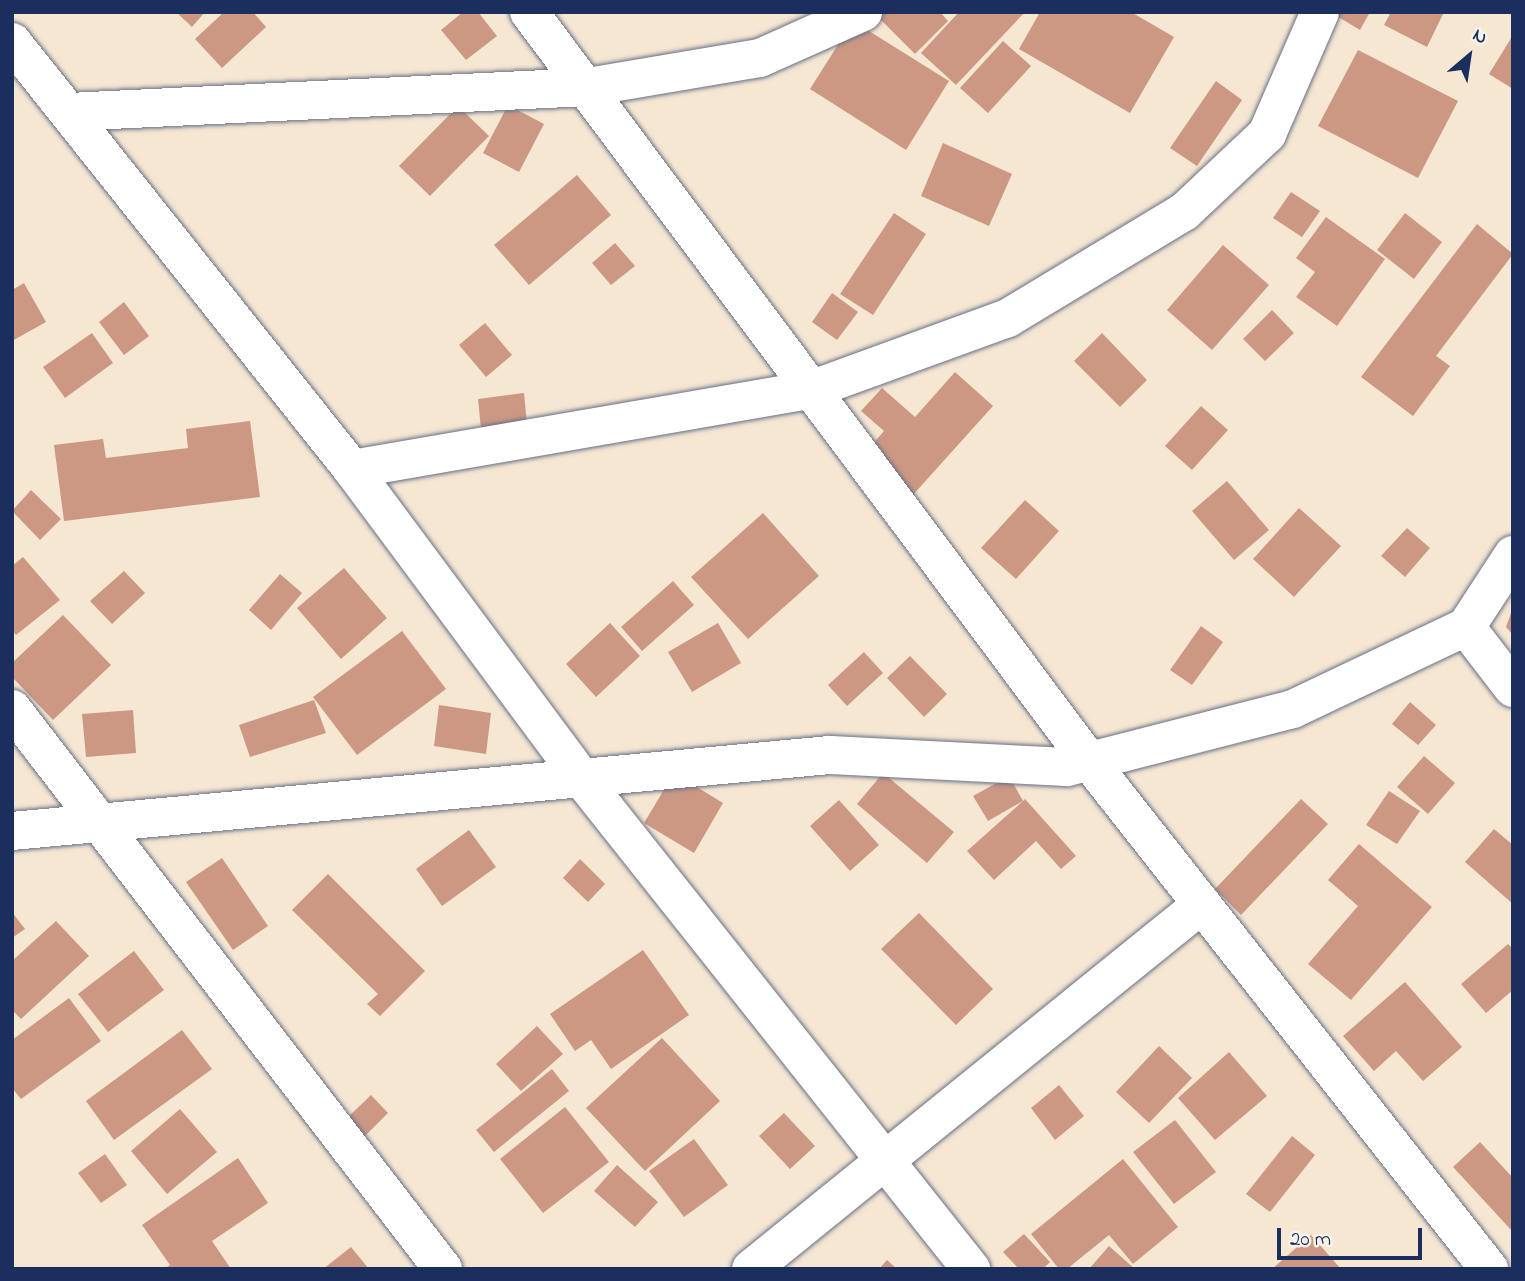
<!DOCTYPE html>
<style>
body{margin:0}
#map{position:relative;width:1525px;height:1281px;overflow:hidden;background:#f5e7d2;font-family:"Indie Flower",sans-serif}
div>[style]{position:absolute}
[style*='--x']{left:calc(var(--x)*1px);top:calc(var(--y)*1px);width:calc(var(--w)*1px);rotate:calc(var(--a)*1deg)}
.building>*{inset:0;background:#cc9884}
.roads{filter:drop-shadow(0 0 2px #676f87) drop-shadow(0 0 2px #676f87)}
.minor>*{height:38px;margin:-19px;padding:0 19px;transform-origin:19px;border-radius:19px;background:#fff}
span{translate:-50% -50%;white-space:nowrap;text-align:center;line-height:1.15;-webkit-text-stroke:5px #f7f3e8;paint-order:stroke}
.frame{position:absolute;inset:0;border:14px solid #1b2f5e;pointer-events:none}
.north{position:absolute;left:1434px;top:21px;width:70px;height:70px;-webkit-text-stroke:5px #f7f3e8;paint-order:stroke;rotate:29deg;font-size:19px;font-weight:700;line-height:28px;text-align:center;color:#1b2f5e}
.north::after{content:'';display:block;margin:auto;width:24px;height:32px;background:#1b2f5e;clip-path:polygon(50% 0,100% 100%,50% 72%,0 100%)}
.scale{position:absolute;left:1277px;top:1228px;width:145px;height:32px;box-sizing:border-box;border:4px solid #1b2f5e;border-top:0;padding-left:9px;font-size:21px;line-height:24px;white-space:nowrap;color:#1b2f5e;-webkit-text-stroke:5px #f7f3e8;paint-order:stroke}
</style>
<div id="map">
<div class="building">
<div style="clip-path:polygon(176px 12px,205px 12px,192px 27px)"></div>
<div style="clip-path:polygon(224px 12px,253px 12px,266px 27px,222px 68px,195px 39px)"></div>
<div style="clip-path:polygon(463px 12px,478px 12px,497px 36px,466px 60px,441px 30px)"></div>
<div style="clip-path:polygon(883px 12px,940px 12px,948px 21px,915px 54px,878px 17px)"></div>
<div style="clip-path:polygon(959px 12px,1025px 12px,956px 85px,921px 53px)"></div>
<div style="clip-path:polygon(1040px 12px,1131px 12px,1174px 37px,1130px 113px,1019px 49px)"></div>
<div style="clip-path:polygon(1330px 12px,1370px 12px,1360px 30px)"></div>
<div style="clip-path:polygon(1391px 12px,1444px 12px,1427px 47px,1384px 25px)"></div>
<div style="clip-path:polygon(853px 21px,949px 81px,906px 150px,810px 89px)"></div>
<div style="clip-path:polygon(1513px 35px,1513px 89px,1489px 74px)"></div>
<div style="clip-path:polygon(1003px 41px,1031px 66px,988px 113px,960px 88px)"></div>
<div style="clip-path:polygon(1358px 50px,1458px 101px,1418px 178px,1318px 126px)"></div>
<div style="clip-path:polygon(1216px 81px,1242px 100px,1197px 166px,1170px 148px)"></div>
<div style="clip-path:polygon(508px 105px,544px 124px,519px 172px,483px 153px)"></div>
<div style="clip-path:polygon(458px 106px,489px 136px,430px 196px,399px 166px)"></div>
<div style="clip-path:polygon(943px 143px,1012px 174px,989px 226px,921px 196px)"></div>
<div style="clip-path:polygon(577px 175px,611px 215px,529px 285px,494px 245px)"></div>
<div style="clip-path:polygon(1291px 192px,1320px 211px,1302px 237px,1273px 218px)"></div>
<div style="clip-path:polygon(894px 213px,926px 234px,873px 315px,840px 294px)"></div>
<div style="clip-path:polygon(1405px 213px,1442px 242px,1414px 279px,1377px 250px)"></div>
<div style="clip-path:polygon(1326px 217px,1385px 259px,1337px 326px,1296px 297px,1315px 272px,1296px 258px)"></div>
<div style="clip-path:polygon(1477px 224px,1513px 254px,1436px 356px,1450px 366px,1413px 416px,1361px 377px)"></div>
<div style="clip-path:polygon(615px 243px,635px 266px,611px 285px,592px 263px)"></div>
<div style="clip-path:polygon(1223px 245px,1269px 285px,1212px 350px,1167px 310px)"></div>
<div style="clip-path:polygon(24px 283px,46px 322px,12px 341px,12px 290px)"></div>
<div style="clip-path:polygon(832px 293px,858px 312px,837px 340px,812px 322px)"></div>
<div style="clip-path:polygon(124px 302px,149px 336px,124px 355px,99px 322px)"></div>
<div style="clip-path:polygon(1272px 310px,1294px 333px,1265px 361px,1243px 339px)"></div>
<div style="clip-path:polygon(485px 323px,512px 355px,486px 377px,459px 345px)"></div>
<div style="clip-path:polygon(92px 333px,113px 363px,65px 398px,43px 367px)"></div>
<div style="clip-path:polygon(1102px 333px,1147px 380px,1120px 407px,1074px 361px)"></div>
<div style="clip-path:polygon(955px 372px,993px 406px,912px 496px,864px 454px,884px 431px,861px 411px,882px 388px,915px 417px)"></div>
<div style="clip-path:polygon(524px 393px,527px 424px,481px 429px,478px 399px)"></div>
<div style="clip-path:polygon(1201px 406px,1228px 430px,1192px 470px,1165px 446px)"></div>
<div style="clip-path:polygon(250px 421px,260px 497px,64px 521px,54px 445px,103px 439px,106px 458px,188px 448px,186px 429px)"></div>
<div style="clip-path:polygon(1227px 481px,1269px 530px,1234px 560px,1192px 511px)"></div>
<div style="clip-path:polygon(31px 490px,61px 519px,40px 540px,12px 511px)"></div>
<div style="clip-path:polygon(1025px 500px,1059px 531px,1016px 579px,981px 548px)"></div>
<div style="clip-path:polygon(1299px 508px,1341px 546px,1294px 597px,1253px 559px)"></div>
<div style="clip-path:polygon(763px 513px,819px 576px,748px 639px,691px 577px)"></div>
<div style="clip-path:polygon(1407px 528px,1430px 548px,1405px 577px,1381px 556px)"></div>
<div style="clip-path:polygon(23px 557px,60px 600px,16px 635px,12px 630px,12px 566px)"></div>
<div style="clip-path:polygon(344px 568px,387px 618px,341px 659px,297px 608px)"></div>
<div style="clip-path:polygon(124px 571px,145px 593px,112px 624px,90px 601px)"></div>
<div style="clip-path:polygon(280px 574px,302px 593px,271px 630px,249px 610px)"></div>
<div style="clip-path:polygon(673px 581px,694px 605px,642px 651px,621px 627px)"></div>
<div style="clip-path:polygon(1512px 610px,1513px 610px,1513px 635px,1506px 627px)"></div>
<div style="clip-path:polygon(63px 615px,111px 665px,53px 720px,12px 677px,12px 663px)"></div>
<div style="clip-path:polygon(610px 623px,640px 656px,596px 697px,566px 664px)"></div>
<div style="clip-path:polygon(718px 623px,741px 663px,692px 692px,668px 652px)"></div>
<div style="clip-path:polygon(1201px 626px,1223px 642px,1192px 685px,1170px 670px)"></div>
<div style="clip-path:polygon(402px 631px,446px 689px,357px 755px,313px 697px)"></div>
<div style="clip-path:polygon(864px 652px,883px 673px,847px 706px,828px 685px)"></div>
<div style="clip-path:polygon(910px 656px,947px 694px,924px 717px,887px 678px)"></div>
<div style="clip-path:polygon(314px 700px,326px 733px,250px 757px,239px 725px)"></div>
<div style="clip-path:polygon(1410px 702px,1436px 725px,1418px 745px,1392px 724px)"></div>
<div style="clip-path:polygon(439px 705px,491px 713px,486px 754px,434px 746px)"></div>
<div style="clip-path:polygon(133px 710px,136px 753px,86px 757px,82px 714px)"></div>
<div style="clip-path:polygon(1424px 756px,1455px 783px,1428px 814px,1397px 787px)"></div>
<div style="clip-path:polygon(674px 773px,723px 803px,694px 853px,644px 823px)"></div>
<div style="clip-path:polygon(883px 773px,954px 832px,927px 863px,857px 804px)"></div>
<div style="clip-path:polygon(1009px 776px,1023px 801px,1025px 799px,1076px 856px,1061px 869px,1036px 841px,994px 880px,967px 851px,1023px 801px,988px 821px,973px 796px)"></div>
<div style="clip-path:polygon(1389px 791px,1420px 811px,1397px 844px,1366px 825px)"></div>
<div style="clip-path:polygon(1301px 799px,1328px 824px,1241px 915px,1215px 889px)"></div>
<div style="clip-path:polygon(839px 800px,879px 845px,850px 871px,810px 826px)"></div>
<div style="clip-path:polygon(1494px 829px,1513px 845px,1513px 904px,1465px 862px)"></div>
<div style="clip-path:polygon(469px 830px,496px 867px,442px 906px,416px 869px)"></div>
<div style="clip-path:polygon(1359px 844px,1432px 907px,1351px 1000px,1308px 964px,1358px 906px,1328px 880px)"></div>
<div style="clip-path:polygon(222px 858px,268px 926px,233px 950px,186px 882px)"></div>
<div style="clip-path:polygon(580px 859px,605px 884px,588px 902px,563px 878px)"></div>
<div style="clip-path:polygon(328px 874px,425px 971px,380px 1016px,367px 1004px,378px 994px,292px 910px)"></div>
<div style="clip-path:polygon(12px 912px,25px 929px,12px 938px)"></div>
<div style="clip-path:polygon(919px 913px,993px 989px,956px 1025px,881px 949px)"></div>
<div style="clip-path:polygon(56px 921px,89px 956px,21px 1019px,12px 1010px,12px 961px)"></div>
<div style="clip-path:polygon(1508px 944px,1513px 949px,1513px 990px,1486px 1013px,1461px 984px)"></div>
<div style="clip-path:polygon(643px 950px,689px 1015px,611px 1069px,591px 1040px,575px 1051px,550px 1014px)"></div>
<div style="clip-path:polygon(134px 951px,164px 990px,108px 1032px,78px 994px)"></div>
<div style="clip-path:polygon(1405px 982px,1462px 1047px,1423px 1081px,1396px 1051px,1374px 1071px,1343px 1036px)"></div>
<div style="clip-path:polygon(69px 998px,101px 1041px,21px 1099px,12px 1088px,12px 1040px)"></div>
<div style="clip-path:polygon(537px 1026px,563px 1054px,521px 1091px,496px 1064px)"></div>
<div style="clip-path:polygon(182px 1030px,212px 1069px,114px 1140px,86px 1101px)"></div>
<div style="clip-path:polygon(662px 1038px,720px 1101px,645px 1171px,586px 1108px)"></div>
<div style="clip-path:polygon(1159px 1046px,1192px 1078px,1149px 1123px,1116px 1092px)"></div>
<div style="clip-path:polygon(1229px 1052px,1267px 1096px,1215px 1140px,1178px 1098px)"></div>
<div style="clip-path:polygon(552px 1069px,569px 1091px,494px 1152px,476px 1130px)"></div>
<div style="clip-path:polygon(1059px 1085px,1084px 1116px,1055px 1140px,1031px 1108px)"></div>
<div style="clip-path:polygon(371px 1095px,388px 1113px,363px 1138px,345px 1120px)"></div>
<div style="clip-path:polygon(565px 1107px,609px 1162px,543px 1213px,500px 1159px)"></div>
<div style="clip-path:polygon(180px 1109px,217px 1152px,167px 1194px,131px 1151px)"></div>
<div style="clip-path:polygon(784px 1113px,815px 1146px,790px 1169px,759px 1136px)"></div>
<div style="clip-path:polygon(1175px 1120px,1216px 1172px,1174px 1204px,1133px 1152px)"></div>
<div style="clip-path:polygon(1292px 1136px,1315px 1155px,1270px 1212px,1246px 1194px)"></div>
<div style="clip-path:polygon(694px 1139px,728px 1185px,684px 1217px,649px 1171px)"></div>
<div style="clip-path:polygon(1480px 1142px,1513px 1178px,1513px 1232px,1453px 1167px)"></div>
<div style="clip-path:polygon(105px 1154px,127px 1185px,101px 1203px,78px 1173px)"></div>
<div style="clip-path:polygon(238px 1158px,268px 1203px,212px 1241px,231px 1269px,164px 1269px,170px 1265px,142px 1225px)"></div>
<div style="clip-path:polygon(1123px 1159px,1178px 1227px,1133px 1264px,1109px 1235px,1067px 1269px,1059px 1269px,1031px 1234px)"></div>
<div style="clip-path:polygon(617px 1165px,658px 1202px,635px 1227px,594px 1191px)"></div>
<div style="clip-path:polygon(1024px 1234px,1050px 1262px,1043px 1269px,1019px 1269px,1003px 1252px)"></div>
<div style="clip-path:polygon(1311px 1235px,1341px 1269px,1272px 1269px)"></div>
<div style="clip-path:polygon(1109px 1246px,1135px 1269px,1089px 1269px)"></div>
<div style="clip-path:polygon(351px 1247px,369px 1269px,323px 1269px)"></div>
<div style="clip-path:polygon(887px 1260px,897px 1269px,879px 1269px)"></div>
</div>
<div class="roads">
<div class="minor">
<div style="--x:529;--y:12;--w:935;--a:53.22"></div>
<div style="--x:1089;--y:761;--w:647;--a:51.78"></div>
<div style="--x:12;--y:42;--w:546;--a:51.47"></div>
<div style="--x:352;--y:469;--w:386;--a:53.4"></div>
<div style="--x:582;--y:779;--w:626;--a:51.55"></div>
<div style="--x:69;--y:112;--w:520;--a:-2.76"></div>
<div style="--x:588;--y:87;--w:174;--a:-9.6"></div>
<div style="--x:760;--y:58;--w:113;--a:-24.1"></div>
<div style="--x:352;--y:469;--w:465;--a:-9.8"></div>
<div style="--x:810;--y:390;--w:211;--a:-20"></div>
<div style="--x:1008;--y:318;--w:205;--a:-31.1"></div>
<div style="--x:1184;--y:212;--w:114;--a:-43.2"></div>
<div style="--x:1267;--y:134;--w:133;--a:-66.5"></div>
<div style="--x:1466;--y:627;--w:77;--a:52.4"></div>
<div style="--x:12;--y:709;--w:707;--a:52.42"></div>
<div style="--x:12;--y:831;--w:822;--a:-5.31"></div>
<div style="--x:830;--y:755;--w:237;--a:2.9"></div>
<div style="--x:1067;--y:767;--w:233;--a:-14.4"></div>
<div style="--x:1293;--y:709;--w:191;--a:-25.4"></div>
<div style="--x:1466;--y:627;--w:86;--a:-56.9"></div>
<div style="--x:751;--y:1269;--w:580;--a:-38.98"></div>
</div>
</div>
<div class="frame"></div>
<div class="north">N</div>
<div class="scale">20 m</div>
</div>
